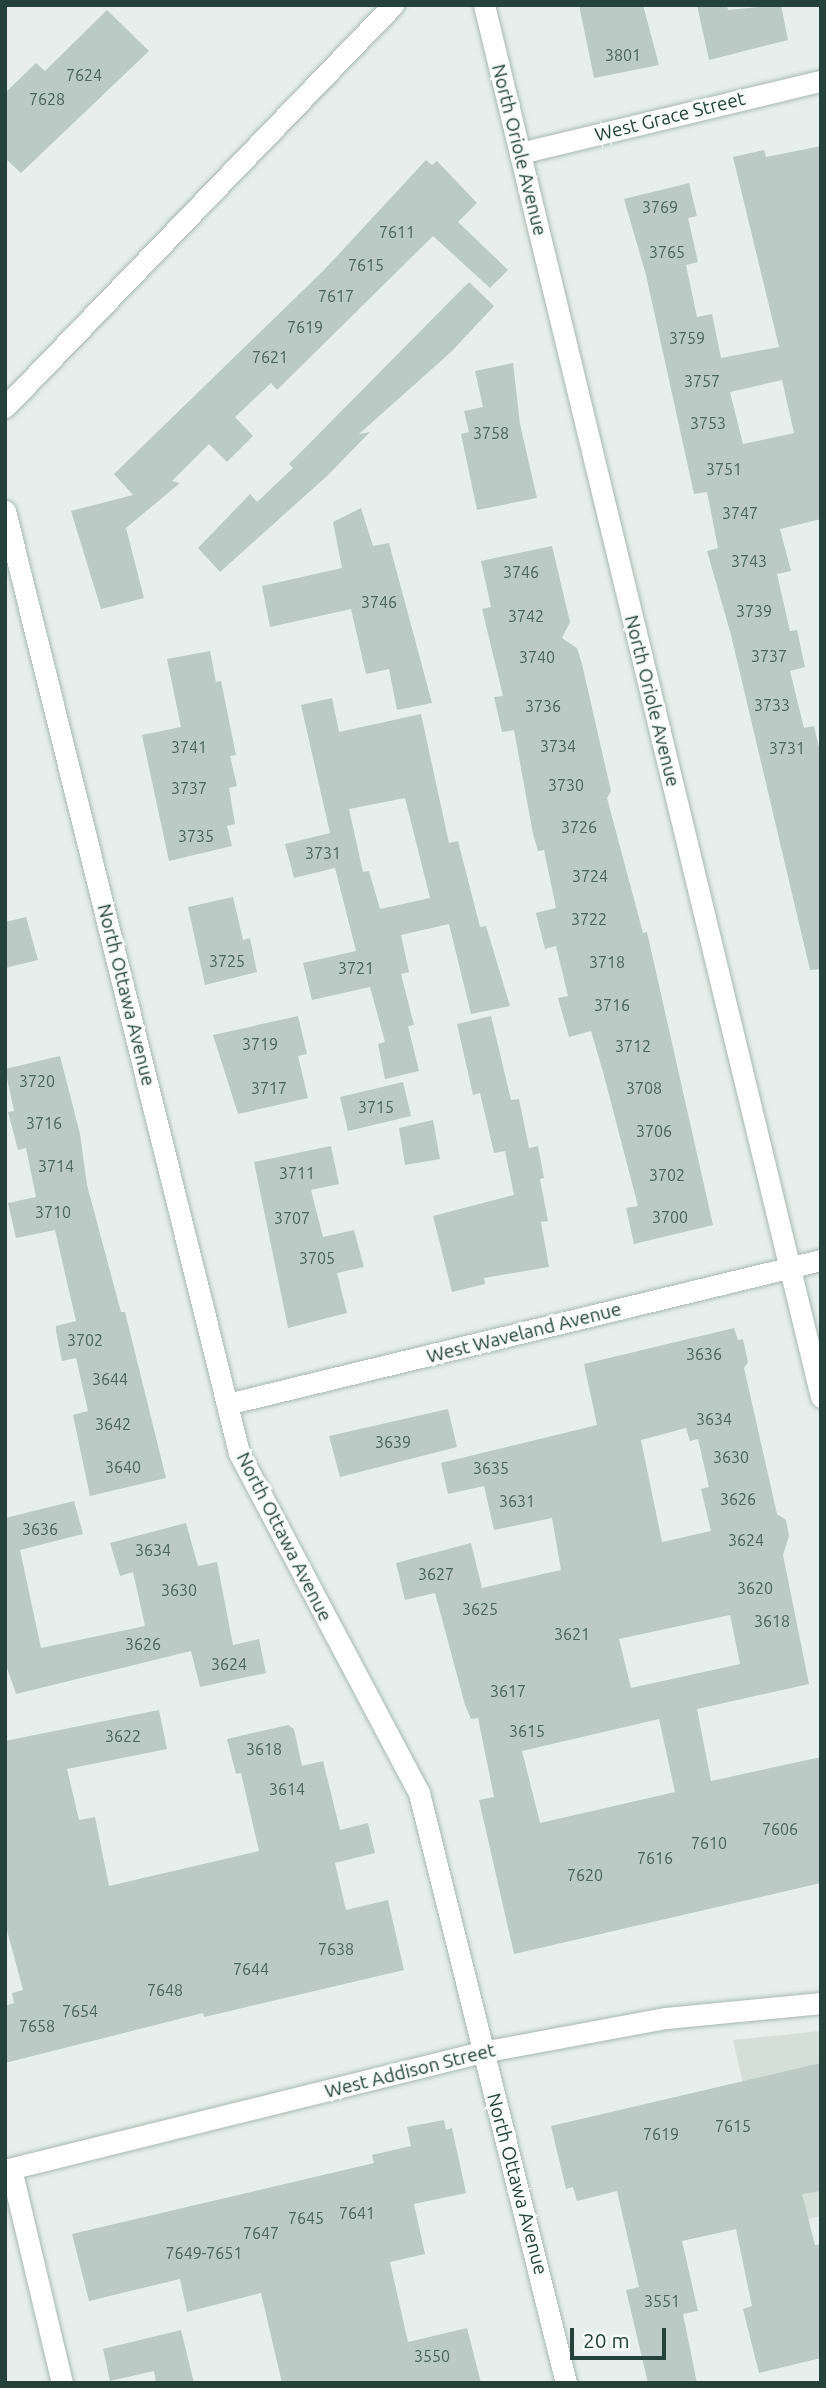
<!DOCTYPE html>
<style>
body{margin:0}
#map{position:relative;width:826px;height:2388px;overflow:hidden;background:#e6efeb;font-family:Ubuntu,sans-serif}
div>[style]{position:absolute}
[style*='--x']{left:calc(var(--x)*1px);top:calc(var(--y)*1px);width:calc(var(--w)*1px);rotate:calc(var(--a)*1deg)}
.built>*{inset:0;background:#d4dfda}
.building>*{inset:0;background:#bbcac4}
.roads{filter:drop-shadow(0 0 2px #a8b8b2) drop-shadow(0 0 2px #a8b8b2)}
.street>*{height:21px;margin:-10.5px;padding:0 10.5px;transform-origin:10.5px;border-radius:10.5px;background:#fff}
.secondary>*{height:21px;margin:-10.5px;padding:0 10.5px;transform-origin:10.5px;border-radius:10.5px;background:#fff}
span{translate:-50% -50%;white-space:nowrap;text-align:center;line-height:1.15;-webkit-text-stroke:6px #f7fbf9;paint-order:stroke}
.number-label{font-size:16px;color:#4a645c}
.number-label span{-webkit-text-stroke-width:0}
.street-label{font-size:19px;color:#24423a}
.frame{position:absolute;inset:0;border:7px solid #24423a;pointer-events:none}
.scale{position:absolute;left:570px;top:2328px;width:96px;height:32px;box-sizing:border-box;border:4px solid #24423a;border-top:0;padding-left:9px;font-size:21px;line-height:24px;white-space:nowrap;color:#24423a;-webkit-text-stroke:5px #f7fbf9;paint-order:stroke}
</style>
<div id="map">
<div class="built">
<div style="clip-path:polygon(821px 2031px,821px 2216px,776px 2227px,733px 2040px)"></div>
</div>
<div class="building">
<div style="clip-path:polygon(579px 5px,643px 5px,659px 65px,594px 78px)"></div>
<div style="clip-path:polygon(697px 5px,727px 5px,728px 10px,781px 5px,788px 40px,709px 60px)"></div>
<div style="clip-path:polygon(107px 10px,149px 51px,21px 173px,5px 158px,5px 93px,36px 63px,45px 71px)"></div>
<div style="clip-path:polygon(evenodd,821px 146px,821px 519px,780px 529px,791px 571px,777px 574px,790px 631px,797px 630px,805px 667px,790px 671px,804px 728px,814px 726px,821px 756px,821px 969px,810px 970px,731px 635px,707px 551px,718px 548px,707px 492px,694px 494px,646px 275px,624px 199px,689px 183px,697px 216px,688px 218px,698px 262px,686px 265px,697px 317px,712px 314px,721px 358px,779px 347px,733px 157px,764px 150px,766px 157px,821px 146px,782px 380px,794px 433px,743px 444px,730px 392px,782px 380px)"></div>
<div style="clip-path:polygon(426px 160px,432px 165px,437px 161px,477px 203px,458px 222px,508px 270px,490px 288px,433px 236px,277px 390px,271px 383px,235px 417px,253px 436px,227px 462px,209px 444px,172px 481px,180px 483px,126px 528px,144px 598px,101px 609px,71px 511px,133px 495px,114px 474px,324px 270px)"></div>
<div style="clip-path:polygon(469px 282px,494px 306px,451px 352px,359px 434px,370px 432px,327px 476px,220px 572px,198px 548px,250px 494px,257px 502px,293px 468px,289px 464px)"></div>
<div style="clip-path:polygon(513px 363px,520px 424px,537px 498px,477px 510px,461px 434px,469px 432px,464px 411px,483px 407px,475px 371px)"></div>
<div style="clip-path:polygon(361px 508px,373px 546px,389px 543px,432px 703px,397px 710px,389px 669px,366px 674px,351px 609px,270px 627px,262px 586px,342px 568px,333px 522px)"></div>
<div style="clip-path:polygon(552px 546px,570px 622px,562px 638px,577px 648px,582px 664px,611px 791px,607px 798px,643px 933px,647px 932px,713px 1225px,634px 1244px,626px 1208px,638px 1206px,603px 1072px,591px 1031px,569px 1037px,558px 998px,568px 996px,556px 946px,545px 949px,536px 913px,556px 908px,544px 850px,538px 851px,533px 834px,514px 730px,502px 732px,494px 697px,503px 696px,482px 609px,491px 607px,481px 561px)"></div>
<div style="clip-path:polygon(210px 651px,216px 682px,221px 681px,236px 755px,230px 756px,237px 786px,229px 788px,235px 824px,227px 826px,232px 846px,169px 861px,142px 735px,181px 727px,167px 659px)"></div>
<div style="clip-path:polygon(evenodd,332px 698px,339px 732px,421px 714px,449px 843px,458px 841px,480px 927px,486px 926px,510px 1006px,471px 1014px,449px 924px,401px 935px,409px 972px,401px 974px,414px 1025px,408px 1026px,419px 1071px,385px 1079px,378px 1044px,385px 1042px,370px 987px,312px 1000px,303px 963px,356px 951px,335px 868px,294px 878px,285px 844px,330px 833px,301px 705px,332px 698px,405px 798px,430px 898px,380px 909px,369px 871px,363px 872px,349px 809px,405px 798px)"></div>
<div style="clip-path:polygon(233px 897px,243px 940px,250px 938px,257px 972px,205px 985px,188px 907px)"></div>
<div style="clip-path:polygon(26px 917px,38px 960px,5px 968px,5px 922px)"></div>
<div style="clip-path:polygon(298px 1016px,307px 1054px,298px 1056px,308px 1098px,238px 1114px,213px 1035px)"></div>
<div style="clip-path:polygon(491px 1016px,511px 1100px,519px 1099px,529px 1148px,538px 1146px,544px 1178px,540px 1179px,548px 1221px,541px 1222px,549px 1267px,484px 1278px,485px 1284px,452px 1292px,433px 1216px,514px 1195px,505px 1151px,494px 1153px,480px 1093px,473px 1095px,457px 1024px)"></div>
<div style="clip-path:polygon(60px 1056px,80px 1134px,87px 1185px,121px 1312px,125px 1312px,166px 1478px,90px 1496px,73px 1415px,88px 1411px,76px 1358px,62px 1361px,56px 1331px,56px 1326px,76px 1321px,55px 1230px,16px 1238px,8px 1203px,36px 1197px,26px 1148px,18px 1150px,8px 1112px,14px 1111px,5px 1069px)"></div>
<div style="clip-path:polygon(403px 1082px,411px 1116px,348px 1131px,340px 1097px)"></div>
<div style="clip-path:polygon(433px 1120px,440px 1159px,405px 1165px,399px 1128px)"></div>
<div style="clip-path:polygon(331px 1146px,339px 1184px,311px 1190px,323px 1237px,354px 1230px,364px 1267px,337px 1273px,347px 1313px,288px 1328px,254px 1162px)"></div>
<div style="clip-path:polygon(evenodd,734px 1328px,738px 1340px,743px 1339px,748px 1362px,744px 1368px,777px 1514px,786px 1520px,789px 1536px,783px 1555px,809px 1684px,697px 1709px,711px 1781px,821px 1757px,821px 1883px,514px 1954px,479px 1800px,494px 1797px,478px 1718px,471px 1719px,465px 1705px,435px 1593px,405px 1600px,396px 1563px,471px 1543px,482px 1588px,561px 1570px,552px 1518px,494px 1530px,484px 1486px,448px 1494px,441px 1463px,597px 1425px,584px 1364px,734px 1328px,686px 1428px,690px 1441px,698px 1439px,709px 1487px,701px 1489px,711px 1531px,662px 1542px,641px 1440px,686px 1428px,734px 1328px,730px 1615px,740px 1664px,631px 1688px,619px 1639px,730px 1615px,734px 1328px,659px 1719px,675px 1792px,540px 1823px,522px 1751px,659px 1719px)"></div>
<div style="clip-path:polygon(448px 1409px,457px 1447px,340px 1477px,329px 1436px)"></div>
<div style="clip-path:polygon(74px 1501px,83px 1534px,20px 1550px,41px 1648px,145px 1626px,133px 1572px,120px 1576px,110px 1543px,186px 1523px,198px 1566px,217px 1562px,233px 1645px,259px 1639px,266px 1673px,200px 1687px,191px 1651px,16px 1694px,5px 1662px,5px 1518px)"></div>
<div style="clip-path:polygon(159px 1710px,167px 1749px,67px 1769px,79px 1820px,95px 1817px,109px 1886px,259px 1851px,241px 1773px,236px 1774px,227px 1739px,288px 1725px,294px 1729px,302px 1766px,323px 1761px,340px 1830px,368px 1823px,375px 1853px,335px 1863px,346px 1910px,388px 1900px,404px 1970px,230px 2011px,204px 2017px,203px 2013px,5px 2063px,5px 2006px,14px 2003px,12px 1993px,23px 1990px,5px 1923px,5px 1741px)"></div>
<div style="clip-path:polygon(821px 2063px,821px 2191px,802px 2194px,815px 2245px,821px 2244px,821px 2358px,759px 2373px,743px 2309px,752px 2306px,736px 2229px,682px 2241px,698px 2311px,683px 2314px,697px 2383px,648px 2383px,626px 2290px,639px 2287px,617px 2191px,577px 2201px,573px 2187px,566px 2189px,551px 2126px)"></div>
<div style="clip-path:polygon(444px 2120px,446px 2130px,452px 2128px,466px 2193px,414px 2204px,425px 2254px,390px 2262px,408px 2342px,467px 2328px,481px 2383px,282px 2383px,261px 2293px,187px 2312px,180px 2279px,89px 2301px,72px 2234px,374px 2163px,372px 2155px,411px 2146px,407px 2127px)"></div>
<div style="clip-path:polygon(181px 2330px,194px 2383px,156px 2383px,154px 2371px,110px 2381px,103px 2349px)"></div>
</div>
<div class="roads">
<div class="street">
<div style="--x:484;--y:5;--w:1432;--a:76.39"></div>
<div style="--x:520;--y:153;--w:309;--a:-13.5"></div>
<div style="--x:5;--y:511;--w:971;--a:76.05"></div>
<div style="--x:239;--y:1453;--w:385;--a:62.1"></div>
<div style="--x:419;--y:1793;--w:608;--a:76.01"></div>
<div style="--x:227;--y:1404;--w:611;--a:-13.63"></div>
<div style="--x:11;--y:2169;--w:220;--a:76.6"></div>
</div>
<div class="secondary">
<div style="--x:5;--y:407;--w:559;--a:-46.02"></div>
<div style="--x:5;--y:2170;--w:491;--a:-13.9"></div>
<div style="--x:482;--y:2052;--w:187;--a:-10.5"></div>
<div style="--x:666;--y:2018;--w:156;--a:-5.5"></div>
</div>
</div>
<div class="number-label">
<span style="left:623px;top:55px">3801</span>
<span style="left:84px;top:75px">7624</span>
<span style="left:47px;top:99px">7628</span>
<span style="left:660px;top:207px">3769</span>
<span style="left:397px;top:232px">7611</span>
<span style="left:667px;top:252px">3765</span>
<span style="left:366px;top:265px">7615</span>
<span style="left:336px;top:296px">7617</span>
<span style="left:305px;top:327px">7619</span>
<span style="left:687px;top:338px">3759</span>
<span style="left:270px;top:357px">7621</span>
<span style="left:702px;top:381px">3757</span>
<span style="left:708px;top:423px">3753</span>
<span style="left:491px;top:433px">3758</span>
<span style="left:724px;top:469px">3751</span>
<span style="left:740px;top:513px">3747</span>
<span style="left:749px;top:561px">3743</span>
<span style="left:521px;top:572px">3746</span>
<span style="left:379px;top:602px">3746</span>
<span style="left:754px;top:611px">3739</span>
<span style="left:526px;top:616px">3742</span>
<span style="left:769px;top:656px">3737</span>
<span style="left:537px;top:657px">3740</span>
<span style="left:772px;top:705px">3733</span>
<span style="left:543px;top:706px">3736</span>
<span style="left:558px;top:746px">3734</span>
<span style="left:189px;top:747px">3741</span>
<span style="left:787px;top:748px">3731</span>
<span style="left:566px;top:785px">3730</span>
<span style="left:189px;top:788px">3737</span>
<span style="left:579px;top:827px">3726</span>
<span style="left:196px;top:836px">3735</span>
<span style="left:323px;top:853px">3731</span>
<span style="left:590px;top:876px">3724</span>
<span style="left:589px;top:919px">3722</span>
<span style="left:227px;top:961px">3725</span>
<span style="left:607px;top:962px">3718</span>
<span style="left:356px;top:968px">3721</span>
<span style="left:612px;top:1005px">3716</span>
<span style="left:260px;top:1044px">3719</span>
<span style="left:633px;top:1046px">3712</span>
<span style="left:37px;top:1081px">3720</span>
<span style="left:269px;top:1088px">3717</span>
<span style="left:644px;top:1088px">3708</span>
<span style="left:376px;top:1107px">3715</span>
<span style="left:44px;top:1123px">3716</span>
<span style="left:654px;top:1131px">3706</span>
<span style="left:56px;top:1166px">3714</span>
<span style="left:297px;top:1173px">3711</span>
<span style="left:667px;top:1175px">3702</span>
<span style="left:53px;top:1212px">3710</span>
<span style="left:670px;top:1217px">3700</span>
<span style="left:292px;top:1218px">3707</span>
<span style="left:317px;top:1258px">3705</span>
<span style="left:85px;top:1340px">3702</span>
<span style="left:704px;top:1354px">3636</span>
<span style="left:110px;top:1379px">3644</span>
<span style="left:714px;top:1419px">3634</span>
<span style="left:113px;top:1424px">3642</span>
<span style="left:393px;top:1442px">3639</span>
<span style="left:731px;top:1457px">3630</span>
<span style="left:123px;top:1467px">3640</span>
<span style="left:491px;top:1468px">3635</span>
<span style="left:738px;top:1499px">3626</span>
<span style="left:517px;top:1501px">3631</span>
<span style="left:40px;top:1529px">3636</span>
<span style="left:746px;top:1540px">3624</span>
<span style="left:153px;top:1550px">3634</span>
<span style="left:436px;top:1574px">3627</span>
<span style="left:755px;top:1588px">3620</span>
<span style="left:179px;top:1590px">3630</span>
<span style="left:480px;top:1609px">3625</span>
<span style="left:772px;top:1621px">3618</span>
<span style="left:572px;top:1634px">3621</span>
<span style="left:143px;top:1644px">3626</span>
<span style="left:229px;top:1664px">3624</span>
<span style="left:508px;top:1691px">3617</span>
<span style="left:527px;top:1731px">3615</span>
<span style="left:123px;top:1736px">3622</span>
<span style="left:264px;top:1749px">3618</span>
<span style="left:287px;top:1789px">3614</span>
<span style="left:780px;top:1829px">7606</span>
<span style="left:709px;top:1843px">7610</span>
<span style="left:655px;top:1858px">7616</span>
<span style="left:585px;top:1875px">7620</span>
<span style="left:336px;top:1949px">7638</span>
<span style="left:251px;top:1969px">7644</span>
<span style="left:165px;top:1990px">7648</span>
<span style="left:80px;top:2011px">7654</span>
<span style="left:37px;top:2026px">7658</span>
<span style="left:733px;top:2126px">7615</span>
<span style="left:661px;top:2134px">7619</span>
<span style="left:357px;top:2213px">7641</span>
<span style="left:306px;top:2218px">7645</span>
<span style="left:261px;top:2233px">7647</span>
<span style="left:204px;top:2253px">7649-7651</span>
<span style="left:662px;top:2301px">3551</span>
<span style="left:432px;top:2356px">3550</span>
</div>
<div class="street-label">
<span style="left:670px;top:117px;rotate:-14deg">West Grace Street</span>
<span style="left:519px;top:150px;rotate:76deg">North Oriole Avenue</span>
<span style="left:652px;top:701px;rotate:76deg">North Oriole Avenue</span>
<span style="left:126px;top:995px;rotate:76deg">North Ottawa Avenue</span>
<span style="left:524px;top:1333px;rotate:-14deg">West Waveland Avenue</span>
<span style="left:284px;top:1537px;rotate:63deg">North Ottawa Avenue</span>
<span style="left:410px;top:2071px;rotate:-14deg">West Addison Street</span>
<span style="left:517px;top:2184px;rotate:75deg">North Ottawa Avenue</span>
</div>
<div class="frame"></div>
<div class="scale">20 m</div>
</div>
